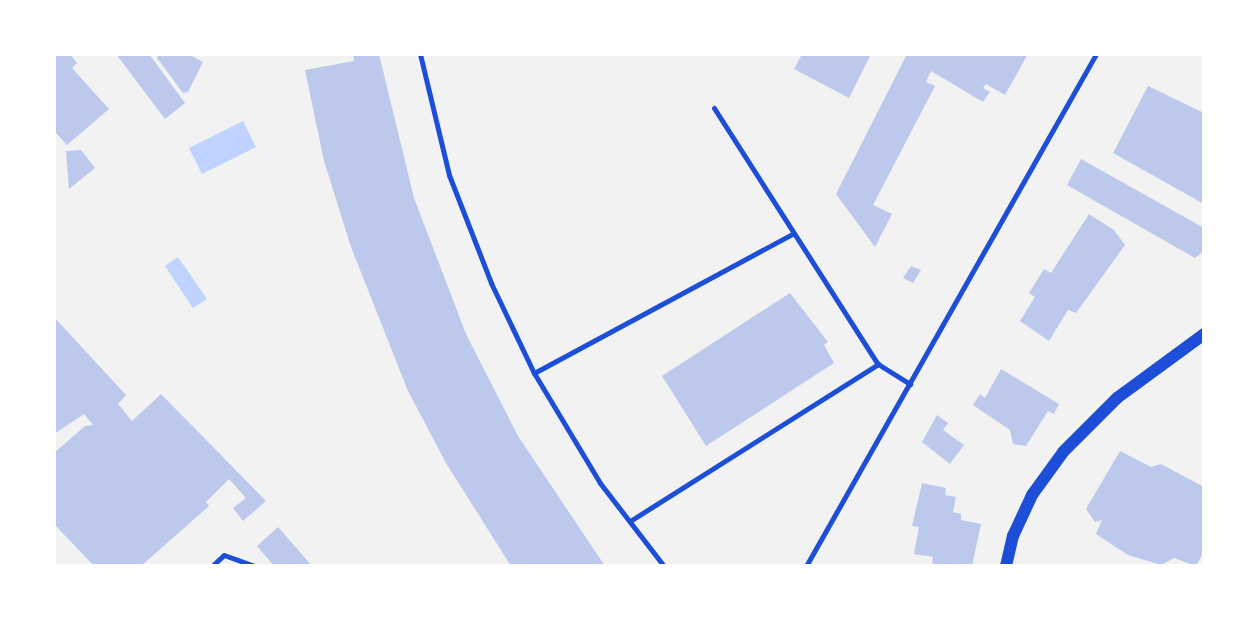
<!DOCTYPE html>
<style>
body{margin:0}
#map{position:relative;width:1258px;height:620px;overflow:hidden;background:#f2f2f2;font-family:"Varela Round",sans-serif}
div>[style]{position:absolute}
[style*='--x']{left:calc(var(--x)*1px);top:calc(var(--y)*1px);width:calc(var(--w)*1px);rotate:calc(var(--a)*1deg)}
.water>*{inset:0;background:#bfd3fe}
.building>*{inset:0;background:#bdc9ec}
.service>*{height:5px;margin:-2.5px;padding:0 2.5px;transform-origin:2.5px;border-radius:2.5px;background:#1d4ed8}
.tertiary>*{height:12px;margin:-6px;padding:0 6px;transform-origin:6px;border-radius:6px;background:#1d4ed8}
span{translate:-50% -50%;white-space:nowrap;text-align:center;line-height:1.15;-webkit-text-stroke:6px #fff;paint-order:stroke}
.frame{position:absolute;inset:0;border:56px solid #fff;pointer-events:none}
</style>
<div id="map">
<div class="water">
<div style="clip-path:polygon(243px 121px,256px 147px,202px 174px,189px 148px)"></div>
<div style="clip-path:polygon(178px 257px,207px 299px,193px 308px,165px 266px)"></div>
</div>
<div class="building">
<div style="clip-path:polygon(54px 54px,70px 54px,77px 63px,72px 68px,109px 109px,67px 145px,54px 131px)"></div>
<div style="clip-path:polygon(116px 54px,149px 54px,185px 103px,165px 119px)"></div>
<div style="clip-path:polygon(159px 54px,188px 54px,203px 62px,188px 92px,183px 93px,157px 58px)"></div>
<div style="clip-path:polygon(353px 54px,379px 54px,414px 198px,466px 334px,518px 436px,605px 566px,511px 566px,446px 463px,408px 391px,351px 247px,324px 161px,305px 70px,354px 61px)"></div>
<div style="clip-path:polygon(802px 54px,871px 54px,849px 98px,794px 69px)"></div>
<div style="clip-path:polygon(907px 54px,1028px 54px,1005px 95px,986px 84px,983px 88px,990px 92px,983px 102px,931px 71px,926px 82px,935px 86px,873px 205px,892px 214px,875px 247px,836px 194px)"></div>
<div style="clip-path:polygon(1148px 86px,1204px 113px,1204px 204px,1113px 153px)"></div>
<div style="clip-path:polygon(81px 150px,95px 168px,69px 189px,66px 151px)"></div>
<div style="clip-path:polygon(1081px 159px,1204px 228px,1204px 251px,1195px 258px,1067px 185px)"></div>
<div style="clip-path:polygon(1089px 214px,1114px 230px,1125px 245px,1076px 313px,1068px 310px,1049px 341px,1020px 321px,1035px 297px,1029px 293px,1044px 269px,1051px 273px)"></div>
<div style="clip-path:polygon(911px 266px,921px 270px,913px 283px,903px 278px)"></div>
<div style="clip-path:polygon(790px 293px,828px 342px,824px 345px,834px 363px,706px 446px,662px 376px)"></div>
<div style="clip-path:polygon(54px 317px,126px 395px,118px 404px,132px 421px,161px 394px,266px 501px,243px 521px,233px 508px,246px 498px,229px 479px,206px 502px,209px 506px,141px 566px,94px 566px,54px 524px,54px 453px,85px 426px,93px 425px,84px 414px,54px 434px)"></div>
<div style="clip-path:polygon(1001px 369px,1059px 404px,1054px 414px,1048px 411px,1026px 446px,1013px 444px,1010px 430px,973px 405px,980px 394px,985px 398px)"></div>
<div style="clip-path:polygon(937px 415px,948px 423px,943px 430px,964px 445px,950px 464px,922px 442px)"></div>
<div style="clip-path:polygon(1120px 451px,1151px 467px,1161px 464px,1204px 487px,1204px 551px,1196px 566px,1174px 558px,1161px 565px,1128px 555px,1096px 534px,1102px 520px,1095px 522px,1086px 509px)"></div>
<div style="clip-path:polygon(922px 483px,946px 488px,945px 495px,956px 497px,953px 512px,961px 514px,961px 520px,981px 524px,972px 566px,932px 566px,933px 557px,914px 554px,919px 527px,912px 526px)"></div>
<div style="clip-path:polygon(278px 527px,312px 566px,274px 566px,257px 546px)"></div>
</div>
<div class="service">
<div style="--x:420;--y:54;--w:124;--a:76.5"></div>
<div style="--x:449;--y:175;--w:116;--a:68.7"></div>
<div style="--x:491;--y:283;--w:100;--a:64.5"></div>
<div style="--x:534;--y:373;--w:128;--a:59"></div>
<div style="--x:600;--y:483;--w:105;--a:52.4"></div>
<div style="--x:714;--y:108;--w:304;--a:57.4"></div>
<div style="--x:878;--y:364;--w:38;--a:32"></div>
<div style="--x:534;--y:373;--w:293;--a:-28.3"></div>
<div style="--x:630;--y:521;--w:294;--a:-32.3"></div>
<div style="--x:212;--y:566;--w:16;--a:-43"></div>
<div style="--x:224;--y:555;--w:32;--a:20"></div>
<div style="--x:806;--y:566;--w:588;--a:-60.47"></div>
</div>
<div class="tertiary">
<div style="--x:1006;--y:566;--w:31;--a:-77"></div>
<div style="--x:1013;--y:536;--w:45;--a:-65.1"></div>
<div style="--x:1032;--y:495;--w:54;--a:-54"></div>
<div style="--x:1064;--y:451;--w:75;--a:-45"></div>
<div style="--x:1117;--y:398;--w:108;--a:-36.3"></div>
</div>
<div class="frame"></div>
</div>
